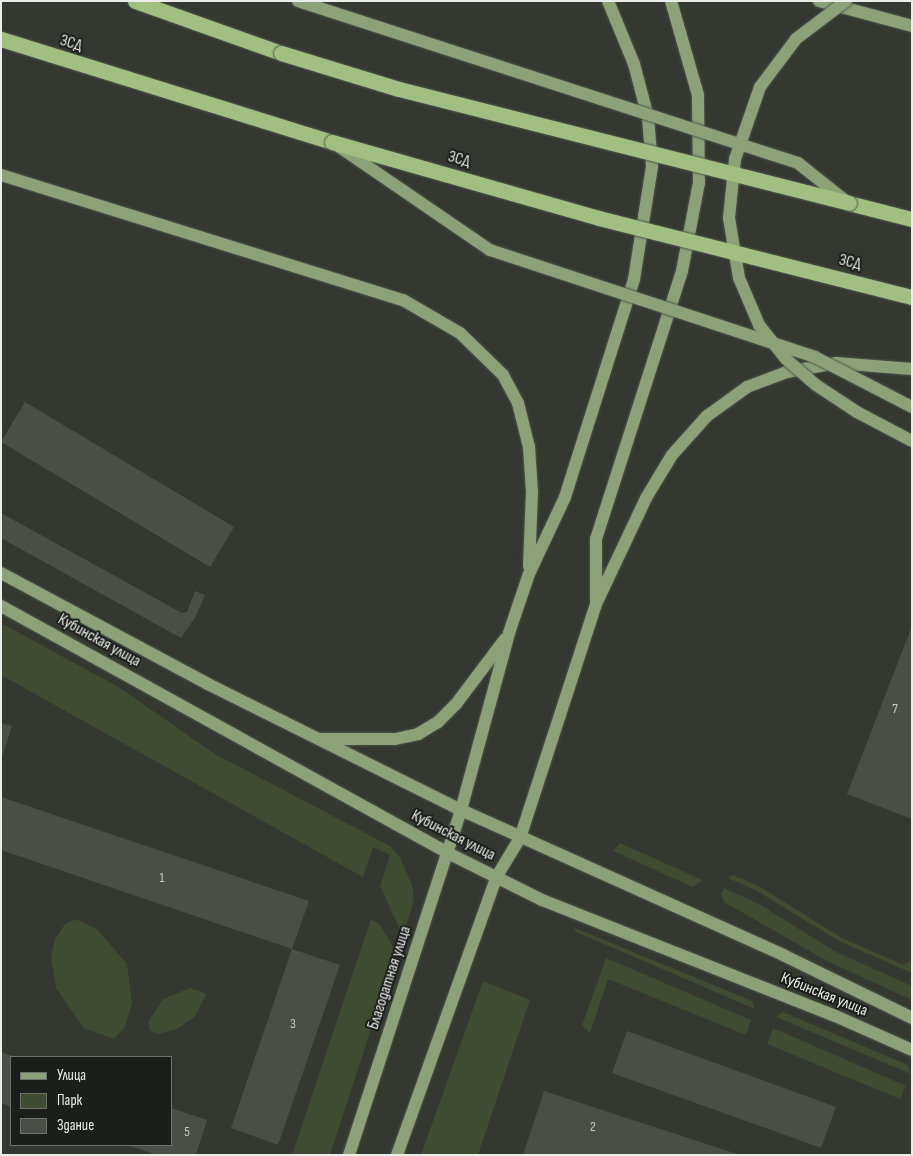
<!DOCTYPE html>
<meta charset="utf-8">
<style>
body{margin:0}
#map{position:relative;width:913px;height:1156px;overflow:hidden;background:#343830;font-family:"Sofia Sans Condensed",sans-serif}
div>[style]{position:absolute}
[style*='--x']{left:calc(var(--x)*1px);top:calc(var(--y)*1px);width:calc(var(--w)*1px);rotate:calc(var(--a)*1deg)}
.green>*{inset:0;background:#3f4c31}
.building>*{inset:0;background:#4a4e46}
.roads{filter:drop-shadow(0 0 1px #51554e) drop-shadow(0 0 1px #51554e)}
.major>*{height:12px;margin:-6px;padding:0 6px;transform-origin:6px;border-radius:6px;background:#8ca178}
.highway>*{height:15px;margin:-7.5px;padding:0 7.5px;transform-origin:7.5px;border-radius:7.5px;background:#a0bf80}
.bridges{filter:drop-shadow(0 0 1px #51554e) drop-shadow(0 0 1px #51554e)}
.major-bridge>*{height:12px;margin:-6px;padding:0 6px;transform-origin:6px;border-radius:6px;background:#8ca178}
.highway-bridge>*{height:15px;margin:-7.5px;padding:0 7.5px;transform-origin:7.5px;border-radius:7.5px;background:#a0bf80}
span{translate:-50% -50%;white-space:nowrap;text-align:center;line-height:1.15;-webkit-text-stroke:4px #1c1e1b;paint-order:stroke}
.number-label{font-size:14px;color:#c3c5c0}
.number-label span{-webkit-text-stroke-width:0}
.street-label{font-size:16px;color:#ebede8}
.frame{position:absolute;inset:0;border:2px solid #ebede8;pointer-events:none}
.legend{position:absolute;left:10px;top:1056px;width:162px;height:90px;box-sizing:border-box;background:#1c1e1b;border:1px solid #6f716d;margin:0;padding:6px 9px;list-style:none;font-size:15px;color:#ebede8}
.legend li{display:flex;align-items:center;gap:10px;height:25px}
.legend b{width:25px;border:1px solid #6f716d}
</style>
<div id="map">
<div class="green">
<div style="clip-path:polygon(1px 623px,120px 688px,215px 754px,390px 846px,400px 858px,412px 885px,414px 899px,403px 936px,380px 886px,390px 855px,373px 847px,363px 877px,1px 675px)"></div>
<div style="clip-path:polygon(620px 843px,702px 880px,693px 887px,613px 851px)"></div>
<div style="clip-path:polygon(733px 875px,760px 887px,842px 938px,903px 965px,910px 960px,912px 973px,839px 941px,757px 891px,728px 878px)"></div>
<div style="clip-path:polygon(724px 888px,757px 903px,834px 951px,912px 986px,912px 1000px,829px 962px,724px 902px,721px 894px)"></div>
<div style="clip-path:polygon(75px 919px,97px 929px,127px 964px,132px 1003px,125px 1027px,114px 1039px,84px 1028px,56px 988px,51px 957px,55px 939px,65px 924px)"></div>
<div style="clip-path:polygon(371px 919px,380px 925px,396px 952px,330px 1155px,292px 1155px)"></div>
<div style="clip-path:polygon(575px 928px,752px 1001px,755px 1009px,574px 931px)"></div>
<div style="clip-path:polygon(606px 958px,751px 1020px,746px 1035px,608px 979px,590px 1033px,582px 1025px)"></div>
<div style="clip-path:polygon(483px 981px,530px 1000px,478px 1155px,421px 1155px)"></div>
<div style="clip-path:polygon(190px 988px,207px 994px,194px 1017px,177px 1029px,157px 1034px,150px 1030px,148px 1022px,163px 999px)"></div>
<div style="clip-path:polygon(783px 1012px,908px 1065px,911px 1074px,776px 1017px)"></div>
<div style="clip-path:polygon(773px 1028px,906px 1086px,900px 1099px,767px 1044px)"></div>
</div>
<div class="building">
<div style="clip-path:polygon(25px 402px,234px 527px,210px 567px,1px 442px)"></div>
<div style="clip-path:polygon(1px 513px,182px 613px,187px 612px,195px 591px,205px 595px,196px 616px,181px 638px,1px 538px)"></div>
<div style="clip-path:polygon(912px 626px,912px 819px,847px 794px)"></div>
<div style="clip-path:polygon(1px 723px,12px 726px,2px 757px,1px 757px)"></div>
<div style="clip-path:polygon(1px 797px,309px 901px,292px 949px,340px 965px,278px 1145px,231px 1128px,292px 949px,1px 850px)"></div>
<div style="clip-path:polygon(627px 1031px,836px 1107px,821px 1148px,612px 1073px)"></div>
<div style="clip-path:polygon(1px 1052px,16px 1057px,11px 1057px,11px 1107px,1px 1103px)"></div>
<div style="clip-path:polygon(544px 1091px,737px 1154px,736px 1155px,523px 1155px)"></div>
<div style="clip-path:polygon(171px 1108px,207px 1120px,196px 1155px,157px 1155px,128px 1145px,171px 1145px)"></div>
</div>
<div class="roads">
<div class="major">
<div style="--x:819;--y:1;--w:96;--a:15"></div>
<div style="--x:1;--y:175;--w:421;--a:17.3"></div>
<div style="--x:403;--y:300;--w:66;--a:30.1"></div>
<div style="--x:460;--y:333;--w:60;--a:44.3"></div>
<div style="--x:503;--y:375;--w:32;--a:62"></div>
<div style="--x:518;--y:403;--w:45;--a:76"></div>
<div style="--x:529;--y:447;--w:45;--a:86.2"></div>
<div style="--x:532;--y:492;--w:74;--a:92.3"></div>
<div style="--x:1;--y:573;--w:235;--a:28.2"></div>
<div style="--x:208;--y:684;--w:283;--a:26.5"></div>
<div style="--x:461;--y:810;--w:353;--a:24.2"></div>
<div style="--x:783;--y:955;--w:144;--a:26"></div>
<div style="--x:596;--y:602;--w:63;--a:-90"></div>
<div style="--x:596;--y:539;--w:281;--a:-72.2"></div>
<div style="--x:682;--y:271;--w:90;--a:-79.1"></div>
<div style="--x:699;--y:183;--w:88;--a:-90.7"></div>
<div style="--x:698;--y:95;--w:98;--a:-106"></div>
<div style="--x:1;--y:606;--w:511;--a:28.92"></div>
<div style="--x:448;--y:853;--w:105;--a:26.6"></div>
<div style="--x:542;--y:900;--w:313;--a:21.6"></div>
<div style="--x:833;--y:1015;--w:86;--a:23.9"></div>
<div style="--x:321;--y:739;--w:74;--a:0"></div>
<div style="--x:395;--y:739;--w:24;--a:-12"></div>
<div style="--x:418;--y:734;--w:23;--a:-31"></div>
<div style="--x:438;--y:722;--w:25;--a:-45"></div>
<div style="--x:456;--y:704;--w:81;--a:-53"></div>
<div style="--x:349;--y:1155;--w:363;--a:-72"></div>
<div style="--x:461;--y:810;--w:183;--a:-74.8"></div>
<div style="--x:509;--y:633;--w:62;--a:-71.3"></div>
<div style="--x:529;--y:574;--w:85;--a:-64.9"></div>
<div style="--x:565;--y:497;--w:229;--a:-72.4"></div>
<div style="--x:634;--y:279;--w:114;--a:-80.9"></div>
<div style="--x:652;--y:166;--w:49;--a:-94.7"></div>
<div style="--x:648;--y:117;--w:55;--a:-104.8"></div>
<div style="--x:634;--y:64;--w:68;--a:-112.4"></div>
<div style="--x:397;--y:1155;--w:296;--a:-70.3"></div>
<div style="--x:497;--y:876;--w:44;--a:-58.8"></div>
<div style="--x:520;--y:838;--w:246;--a:-72"></div>
<div style="--x:596;--y:604;--w:117;--a:-64.7"></div>
<div style="--x:646;--y:498;--w:50;--a:-58.8"></div>
<div style="--x:672;--y:455;--w:52;--a:-48.1"></div>
<div style="--x:707;--y:416;--w:49;--a:-35.9"></div>
<div style="--x:747;--y:387;--w:43;--a:-20.6"></div>
<div style="--x:787;--y:372;--w:50;--a:-10.4"></div>
<div style="--x:836;--y:363;--w:76;--a:4.5"></div>
</div>
<div class="highway">
<div style="--x:135;--y:1;--w:155;--a:19.6"></div>
<div style="--x:1;--y:39;--w:347;--a:17.3"></div>
<div style="--x:849;--y:203;--w:65;--a:14.3"></div>
</div>
</div>
<div class="bridges">
<div class="major-bridge">
<div style="--x:298;--y:1;--w:526;--a:17.95"></div>
<div style="--x:798;--y:163;--w:63;--a:38.5"></div>
<div style="--x:846;--y:1;--w:63;--a:142.8"></div>
<div style="--x:796;--y:39;--w:60;--a:126.9"></div>
<div style="--x:760;--y:87;--w:76;--a:109.1"></div>
<div style="--x:735;--y:159;--w:59;--a:95.8"></div>
<div style="--x:729;--y:218;--w:61;--a:80.5"></div>
<div style="--x:739;--y:278;--w:51;--a:66.9"></div>
<div style="--x:759;--y:325;--w:43;--a:51.5"></div>
<div style="--x:786;--y:359;--w:40;--a:41"></div>
<div style="--x:816;--y:385;--w:49;--a:33.4"></div>
<div style="--x:857;--y:412;--w:62;--a:27.8"></div>
<div style="--x:338;--y:146;--w:184;--a:34.4"></div>
<div style="--x:490;--y:250;--w:342;--a:18.2"></div>
<div style="--x:815;--y:357;--w:109;--a:27.3"></div>
</div>
<div class="highway-bridge">
<div style="--x:281;--y:53;--w:123;--a:17"></div>
<div style="--x:399;--y:89;--w:464;--a:14.2"></div>
<div style="--x:332;--y:142;--w:278;--a:15.9"></div>
<div style="--x:599;--y:218;--w:323;--a:14.2"></div>
</div>
</div>
<div class="number-label">
<span style="left:895px;top:709px">7</span>
<span style="left:162px;top:878px">1</span>
<span style="left:293px;top:1024px">3</span>
<span style="left:593px;top:1127px">2</span>
<span style="left:187px;top:1132px">5</span>
</div>
<div class="street-label">
<span style="left:71px;top:44px;rotate:17deg">ЗСД</span>
<span style="left:459px;top:160px;rotate:16deg">ЗСД</span>
<span style="left:850px;top:263px;rotate:14deg">ЗСД</span>
<span style="left:99px;top:641px;rotate:29deg">Кубинская улица</span>
<span style="left:453px;top:836px;rotate:27deg">Кубинская улица</span>
<span style="left:390px;top:978px;rotate:-72deg">Благодатная улица</span>
<span style="left:824px;top:995px;rotate:22deg">Кубинская улица</span>
</div>
<div class="frame"></div>
<ul class="legend">
<li><b style="height:6px;background:#8ca178"></b>Улица</li>
<li><b style="height:14px;background:#3f4c31"></b>Парк</li>
<li><b style="height:14px;background:#4a4e46"></b>Здание</li>
</ul>
</div>
